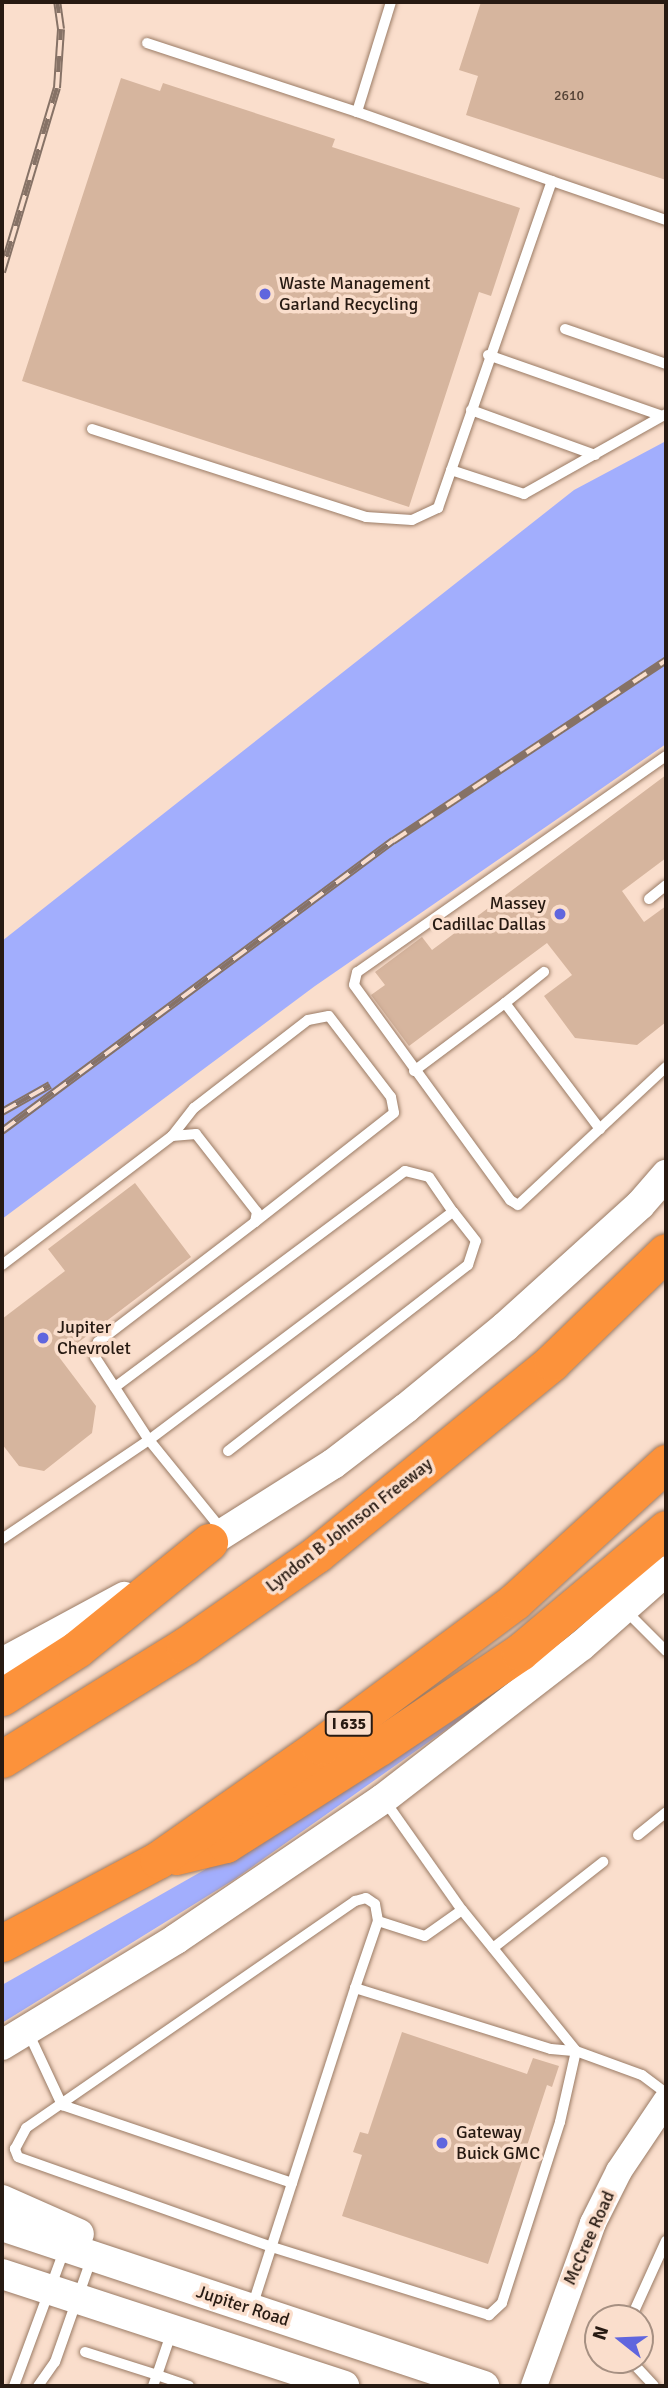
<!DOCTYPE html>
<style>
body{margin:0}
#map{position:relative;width:668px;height:2388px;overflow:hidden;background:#fadecc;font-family:Signika,sans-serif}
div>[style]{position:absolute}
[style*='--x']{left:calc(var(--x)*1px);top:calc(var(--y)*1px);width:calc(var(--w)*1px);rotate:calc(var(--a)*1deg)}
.green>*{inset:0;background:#a2aefd}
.building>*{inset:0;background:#d6b59e}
.roads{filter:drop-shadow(0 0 2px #9a7b65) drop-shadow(0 0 2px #9a7b65)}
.service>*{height:10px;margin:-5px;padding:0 5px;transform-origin:5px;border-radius:5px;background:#fff}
.tertiary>*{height:26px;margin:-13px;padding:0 13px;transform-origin:13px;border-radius:13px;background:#fff}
.secondary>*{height:30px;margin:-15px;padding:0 15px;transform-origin:15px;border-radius:15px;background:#fff}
.motorway>*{height:37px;margin:-18.5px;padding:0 18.5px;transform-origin:18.5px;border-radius:18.5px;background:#fc923b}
.rail>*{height:8px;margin-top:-4px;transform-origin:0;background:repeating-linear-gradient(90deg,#fadecc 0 16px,#867266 0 32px);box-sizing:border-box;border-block:2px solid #867266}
.dots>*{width:19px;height:19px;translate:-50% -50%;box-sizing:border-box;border:4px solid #fadecc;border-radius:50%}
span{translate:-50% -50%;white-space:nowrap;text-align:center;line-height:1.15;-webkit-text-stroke:7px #fadecc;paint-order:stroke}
.number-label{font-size:14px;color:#534135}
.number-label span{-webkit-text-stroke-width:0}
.shield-label span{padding:2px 5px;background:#fadecc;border:2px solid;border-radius:5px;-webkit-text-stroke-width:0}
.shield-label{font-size:16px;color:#271a12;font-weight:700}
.poi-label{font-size:18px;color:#271a12}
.left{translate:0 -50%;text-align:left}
.right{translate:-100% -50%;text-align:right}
.street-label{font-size:18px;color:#271a12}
.frame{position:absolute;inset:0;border:4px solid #271a12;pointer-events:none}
.north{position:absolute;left:584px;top:2304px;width:70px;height:70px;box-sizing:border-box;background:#fadecc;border:2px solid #a69082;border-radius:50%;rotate:288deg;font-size:19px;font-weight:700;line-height:28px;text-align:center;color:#271a12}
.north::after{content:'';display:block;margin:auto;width:24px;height:32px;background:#6066de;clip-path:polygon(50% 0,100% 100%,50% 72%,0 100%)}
</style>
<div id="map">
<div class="green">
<div style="clip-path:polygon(666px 441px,666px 744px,315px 986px,2px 1219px,2px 941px,574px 490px)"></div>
<div style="clip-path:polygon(519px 1678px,235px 1879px,2px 2023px,2px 1985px,357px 1783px)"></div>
</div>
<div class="building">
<div style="clip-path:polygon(481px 2px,666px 2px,666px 180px,466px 115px,478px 76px,459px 70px)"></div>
<div style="clip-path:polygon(121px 78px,160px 91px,163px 83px,335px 139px,332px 147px,520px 208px,491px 296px,479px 292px,409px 507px,22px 381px)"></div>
<div style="clip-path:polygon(666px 775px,666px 858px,622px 891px,644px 922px,666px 906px,666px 1022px,637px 1045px,575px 1038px,544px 996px,572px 975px,547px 943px,409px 1046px,371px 995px,385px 985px,375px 972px,422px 937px,432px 950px)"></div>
<div style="clip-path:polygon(135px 1183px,191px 1257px,59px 1357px,96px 1406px,92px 1433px,44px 1471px,19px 1466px,2px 1444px,2px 1319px,65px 1271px,48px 1249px)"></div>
<div style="clip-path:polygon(402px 2032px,527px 2074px,533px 2058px,559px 2066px,552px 2087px,547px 2085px,488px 2264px,342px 2216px,362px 2155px,353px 2152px,360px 2132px,368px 2134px)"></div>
</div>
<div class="roads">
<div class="service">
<div style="--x:391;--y:2;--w:115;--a:107.2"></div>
<div style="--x:357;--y:112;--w:207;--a:19.5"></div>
<div style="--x:147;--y:43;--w:221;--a:18.2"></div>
<div style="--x:565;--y:329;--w:107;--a:19.1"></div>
<div style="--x:488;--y:355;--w:184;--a:19.3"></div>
<div style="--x:471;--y:410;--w:132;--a:19.9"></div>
<div style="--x:92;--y:429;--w:288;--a:17.8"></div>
<div style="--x:366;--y:517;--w:46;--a:3.7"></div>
<div style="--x:412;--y:520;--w:29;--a:-25"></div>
<div style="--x:438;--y:508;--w:346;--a:-70.8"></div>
<div style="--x:552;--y:181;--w:120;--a:18.9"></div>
<div style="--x:451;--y:470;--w:77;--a:18.2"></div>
<div style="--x:524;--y:494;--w:163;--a:-29.4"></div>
<div style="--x:666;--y:756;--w:377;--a:145"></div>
<div style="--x:357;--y:972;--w:13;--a:103"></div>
<div style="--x:354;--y:985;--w:266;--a:54"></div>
<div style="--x:510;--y:1200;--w:9;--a:32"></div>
<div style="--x:518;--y:1205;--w:202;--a:-43"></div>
<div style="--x:649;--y:899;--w:22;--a:-39"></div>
<div style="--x:505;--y:1003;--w:50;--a:-38.5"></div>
<div style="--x:414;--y:1071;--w:114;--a:-36.8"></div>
<div style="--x:505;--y:1003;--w:158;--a:53"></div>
<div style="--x:172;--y:1136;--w:36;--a:-52"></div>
<div style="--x:194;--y:1108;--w:144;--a:-37.7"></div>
<div style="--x:308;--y:1020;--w:21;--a:-11"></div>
<div style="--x:329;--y:1016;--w:102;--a:52.6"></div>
<div style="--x:391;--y:1097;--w:16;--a:79"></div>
<div style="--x:394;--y:1113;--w:177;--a:141.9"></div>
<div style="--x:2;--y:1265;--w:213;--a:-37.2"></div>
<div style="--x:172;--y:1136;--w:24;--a:-5"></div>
<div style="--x:196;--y:1134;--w:99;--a:52"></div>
<div style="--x:257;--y:1212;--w:10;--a:101"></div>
<div style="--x:255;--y:1222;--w:198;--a:142.6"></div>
<div style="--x:98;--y:1342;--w:15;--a:101"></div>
<div style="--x:95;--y:1357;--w:99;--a:57"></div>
<div style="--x:149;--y:1440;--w:380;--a:-36.9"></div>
<div style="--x:453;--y:1212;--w:42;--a:-124.4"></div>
<div style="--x:429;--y:1177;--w:25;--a:-166"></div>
<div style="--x:405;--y:1171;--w:362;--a:143.3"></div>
<div style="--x:228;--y:1451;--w:304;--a:-37.8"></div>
<div style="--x:468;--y:1265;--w:25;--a:-72"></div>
<div style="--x:476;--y:1241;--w:37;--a:-128"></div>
<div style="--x:2;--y:1539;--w:177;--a:-34"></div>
<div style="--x:149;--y:1440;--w:117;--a:50.9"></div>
<div style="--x:626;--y:1611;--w:57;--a:45"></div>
<div style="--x:385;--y:1801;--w:133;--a:54.8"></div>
<div style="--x:462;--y:1910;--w:181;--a:51"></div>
<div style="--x:576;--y:2051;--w:73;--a:102.7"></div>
<div style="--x:560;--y:2122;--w:190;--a:107.8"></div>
<div style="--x:502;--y:2303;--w:18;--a:137"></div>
<div style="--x:489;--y:2315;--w:227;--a:-162.6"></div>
<div style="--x:272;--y:2247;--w:269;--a:-160.5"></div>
<div style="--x:18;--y:2157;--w:9;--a:-111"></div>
<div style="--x:15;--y:2149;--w:24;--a:-62"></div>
<div style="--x:26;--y:2128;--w:400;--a:-34.6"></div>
<div style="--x:355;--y:1901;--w:11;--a:-15"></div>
<div style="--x:366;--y:1898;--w:11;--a:34"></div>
<div style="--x:375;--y:1904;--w:17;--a:80"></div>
<div style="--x:378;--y:1921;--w:49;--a:17.7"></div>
<div style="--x:425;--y:1936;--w:45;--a:-35.1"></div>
<div style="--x:638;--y:1835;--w:36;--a:-39"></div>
<div style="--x:493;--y:1948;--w:140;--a:-38"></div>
<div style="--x:355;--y:1988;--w:71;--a:-71.1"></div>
<div style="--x:28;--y:2032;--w:81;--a:65"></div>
<div style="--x:62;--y:2105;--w:243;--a:18.7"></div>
<div style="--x:252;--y:2307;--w:335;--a:-72.1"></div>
<div style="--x:355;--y:1988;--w:205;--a:17.3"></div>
<div style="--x:551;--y:2049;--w:25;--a:5"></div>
<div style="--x:576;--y:2051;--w:70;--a:20"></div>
<div style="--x:642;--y:2075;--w:30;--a:37"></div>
<div style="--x:631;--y:2318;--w:85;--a:-65.6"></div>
<div style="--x:172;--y:2331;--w:46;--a:108.8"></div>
<div style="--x:157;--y:2375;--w:34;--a:19"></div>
<div style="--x:85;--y:2352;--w:76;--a:17.7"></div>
<div style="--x:157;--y:2375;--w:12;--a:110"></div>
<div style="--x:630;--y:2360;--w:35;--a:47"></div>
<div style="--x:14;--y:2386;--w:147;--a:-69.7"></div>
<div style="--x:38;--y:2386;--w:29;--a:-55"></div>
<div style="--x:55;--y:2362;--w:111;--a:-70.6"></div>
</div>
<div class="tertiary">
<div style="--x:534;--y:2386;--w:173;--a:-70.1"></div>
<div style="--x:593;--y:2223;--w:58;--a:-63.4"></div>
<div style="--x:619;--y:2171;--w:84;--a:-56.1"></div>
</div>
<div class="secondary">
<div style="--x:192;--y:1553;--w:167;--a:-32.3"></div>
<div style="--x:333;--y:1464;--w:92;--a:-37.5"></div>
<div style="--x:406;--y:1408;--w:128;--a:-39.3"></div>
<div style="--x:505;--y:1327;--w:182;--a:-42.1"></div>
<div style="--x:640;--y:1205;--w:40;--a:-49"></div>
<div style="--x:2;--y:1663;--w:139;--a:-28.4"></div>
<div style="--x:2;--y:2045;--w:204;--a:-31.3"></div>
<div style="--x:176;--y:1939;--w:250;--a:-34.1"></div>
<div style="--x:383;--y:1799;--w:250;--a:-37.7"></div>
<div style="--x:581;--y:1646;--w:113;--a:-41.4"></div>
<div style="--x:2;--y:2200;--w:84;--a:23.8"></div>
<div style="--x:2;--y:2226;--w:508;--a:18.36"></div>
<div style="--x:2;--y:2274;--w:360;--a:18.1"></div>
</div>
<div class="motorway">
<div style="--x:2;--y:1697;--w:89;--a:-32.6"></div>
<div style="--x:77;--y:1649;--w:170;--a:-39"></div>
<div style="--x:2;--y:1759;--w:215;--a:-31.7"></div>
<div style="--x:185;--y:1646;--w:161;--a:-34.9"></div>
<div style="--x:317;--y:1554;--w:303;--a:-39.2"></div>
<div style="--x:552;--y:1362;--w:158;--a:-44"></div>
<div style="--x:176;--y:1856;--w:51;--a:-13.5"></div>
<div style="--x:226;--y:1844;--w:181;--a:-32.4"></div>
<div style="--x:379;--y:1747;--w:170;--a:-34"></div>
<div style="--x:520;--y:1652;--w:191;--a:-40.1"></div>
<div style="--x:2;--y:1943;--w:177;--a:-28"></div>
<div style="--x:158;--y:1860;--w:198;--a:-35.1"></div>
<div style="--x:320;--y:1746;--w:243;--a:-36.6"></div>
<div style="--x:515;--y:1601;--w:205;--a:-42.4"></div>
</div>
</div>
<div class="rail">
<div style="--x:2;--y:272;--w:192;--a:-73.4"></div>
<div style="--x:57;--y:88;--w:59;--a:-86.1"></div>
<div style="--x:61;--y:29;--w:27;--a:-98"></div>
<div style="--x:2;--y:1112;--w:55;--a:-29.4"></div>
<div style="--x:2;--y:1131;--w:487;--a:-36.6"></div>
<div style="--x:393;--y:841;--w:328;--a:-33.5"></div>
</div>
<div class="dots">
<div style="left:265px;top:294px;background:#6066de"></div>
<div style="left:560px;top:914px;background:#6066de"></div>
<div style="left:43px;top:1338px;background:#6066de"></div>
<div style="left:442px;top:2143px;background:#6066de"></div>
</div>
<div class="number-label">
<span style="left:569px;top:96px">2610</span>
</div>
<div class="shield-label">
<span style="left:349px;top:1724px">I 635</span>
</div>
<div class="poi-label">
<span class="left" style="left:279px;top:294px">Waste Management<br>Garland Recycling</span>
<span class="right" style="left:546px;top:914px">Massey<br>Cadillac Dallas</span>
<span class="left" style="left:57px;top:1338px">Jupiter<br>Chevrolet</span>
<span class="left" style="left:456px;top:2143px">Gateway<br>Buick GMC</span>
</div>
<div class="street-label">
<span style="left:349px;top:1525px;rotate:-38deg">Lyndon B Johnson Freeway</span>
<span style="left:589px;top:2238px;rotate:-66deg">McCree Road</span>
<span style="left:243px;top:2306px;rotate:18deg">Jupiter Road</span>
</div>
<div class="frame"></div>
<div class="north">N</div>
</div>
